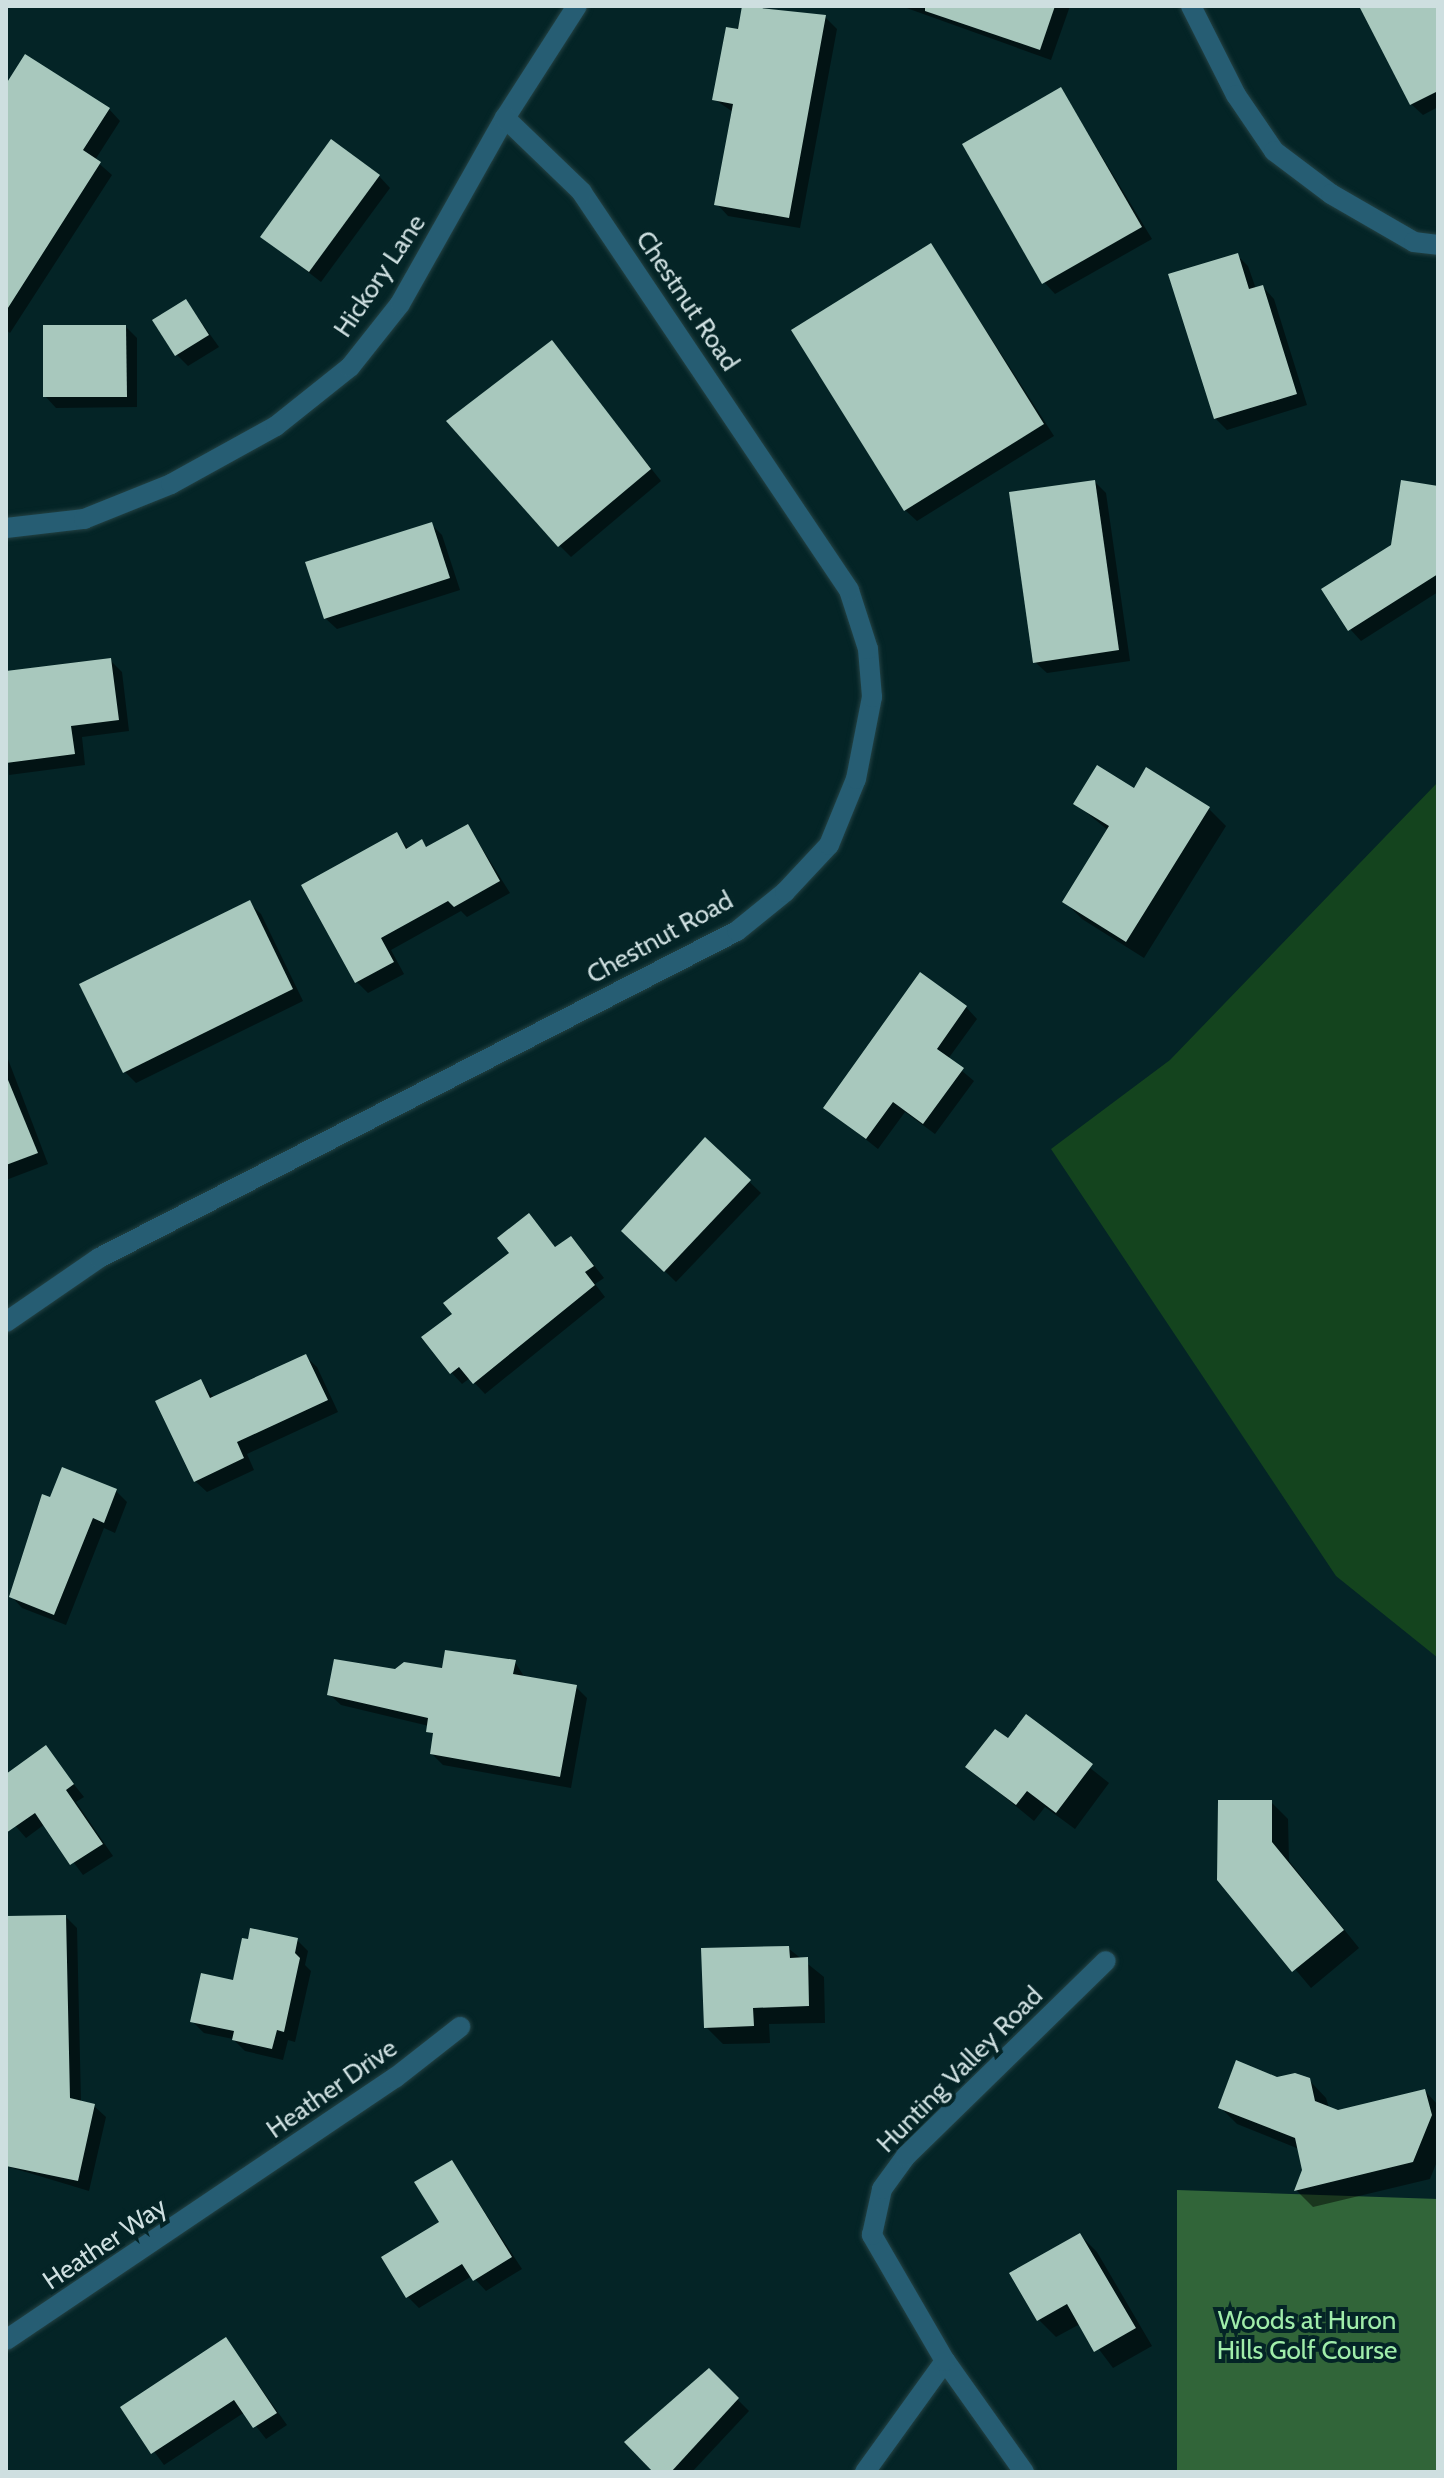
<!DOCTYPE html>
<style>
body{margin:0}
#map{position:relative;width:1444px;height:2478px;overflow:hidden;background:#042426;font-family:Cabin,sans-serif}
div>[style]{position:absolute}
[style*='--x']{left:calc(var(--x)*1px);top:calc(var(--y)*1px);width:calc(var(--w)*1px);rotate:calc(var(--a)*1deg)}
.green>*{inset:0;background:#14441e}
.forest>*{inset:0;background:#316539}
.shadow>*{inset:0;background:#0007}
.building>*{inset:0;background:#a8c8bd}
.roads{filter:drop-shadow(0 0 2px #244244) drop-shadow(0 0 2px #244244)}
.minor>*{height:20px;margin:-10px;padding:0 10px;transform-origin:10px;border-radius:10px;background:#265d73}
span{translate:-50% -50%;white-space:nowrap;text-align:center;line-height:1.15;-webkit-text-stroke:8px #042426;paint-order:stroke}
.street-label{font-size:26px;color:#cedfe0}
.park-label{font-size:26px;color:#a0edaa}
.frame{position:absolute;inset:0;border:8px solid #cedfe0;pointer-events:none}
</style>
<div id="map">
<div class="green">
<div style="clip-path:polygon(1438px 782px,1438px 1658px,1336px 1576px,1051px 1149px,1170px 1060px)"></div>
</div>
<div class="forest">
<div style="clip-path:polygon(1177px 2190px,1438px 2199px,1438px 2472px,1177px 2472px)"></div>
</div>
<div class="shadow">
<div style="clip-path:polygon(745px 6px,825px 17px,837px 29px,800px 228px,728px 216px,717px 204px,733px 112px,714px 99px)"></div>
<div style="clip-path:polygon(901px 6px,1070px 6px,1051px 60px)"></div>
<div style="clip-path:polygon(1361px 6px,1438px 6px,1438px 107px,1423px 115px,1411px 104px)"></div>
<div style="clip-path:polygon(6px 87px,109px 109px,120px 121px,95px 160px,112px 175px,10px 333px,6px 330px)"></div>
<div style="clip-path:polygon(1061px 89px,1152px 239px,1055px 294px,1044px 282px)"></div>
<div style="clip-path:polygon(379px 176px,390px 188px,321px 282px,262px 236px)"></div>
<div style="clip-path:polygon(931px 245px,1054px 436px,917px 521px,905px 510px)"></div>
<div style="clip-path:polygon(1237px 255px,1248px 266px,1256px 289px,1263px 287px,1274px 299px,1307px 405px,1227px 430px,1215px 418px)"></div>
<div style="clip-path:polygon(186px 301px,219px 347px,188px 366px,177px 355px)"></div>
<div style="clip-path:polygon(126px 327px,137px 338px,137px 407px,56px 408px,45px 396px)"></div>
<div style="clip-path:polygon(552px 343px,661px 481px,571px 557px,560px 546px)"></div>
<div style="clip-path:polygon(1095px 482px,1106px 493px,1130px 661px,1047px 673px,1035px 662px)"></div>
<div style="clip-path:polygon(1438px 488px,1438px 592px,1361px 641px,1350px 629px,1393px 546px)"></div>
<div style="clip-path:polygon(431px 524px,442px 535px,460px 590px,337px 629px,325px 618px)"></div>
<div style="clip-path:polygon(110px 660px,122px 672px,129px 731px,82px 737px,85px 765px,9px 775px,6px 673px)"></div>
<div style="clip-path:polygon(1134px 790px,1209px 809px,1226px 826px,1144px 958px,1082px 919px,1065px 902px,1109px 831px,1075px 803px)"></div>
<div style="clip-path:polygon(468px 826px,510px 893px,467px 917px,461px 911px,391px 950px,404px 974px,368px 993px,357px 982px,396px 835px,409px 849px,421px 842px,428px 848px)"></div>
<div style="clip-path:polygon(249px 903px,261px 914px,303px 1001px,136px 1083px,124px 1071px)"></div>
<div style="clip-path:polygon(966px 1007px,977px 1019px,948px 1059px,974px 1081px,935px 1134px,905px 1112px,878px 1149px,826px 1108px)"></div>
<div style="clip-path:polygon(6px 1054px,48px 1164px,6px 1180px)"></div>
<div style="clip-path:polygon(705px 1139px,761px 1193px,676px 1282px,624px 1231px)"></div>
<div style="clip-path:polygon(529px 1216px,557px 1249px,571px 1238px,582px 1250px,604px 1278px,595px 1284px,605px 1297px,485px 1394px,470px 1378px,462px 1384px,451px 1372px,455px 1314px,512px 1253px)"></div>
<div style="clip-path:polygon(305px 1356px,317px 1367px,338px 1412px,247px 1454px,254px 1470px,207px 1492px,195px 1481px,200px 1381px,215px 1399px)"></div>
<div style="clip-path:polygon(116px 1491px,127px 1502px,115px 1533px,104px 1528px,66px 1625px,22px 1608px,11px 1596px,51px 1500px)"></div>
<div style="clip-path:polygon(515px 1662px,525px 1678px,576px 1687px,587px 1698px,571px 1788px,443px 1765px,432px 1754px,435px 1738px,429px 1726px,341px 1705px,329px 1694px,396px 1671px)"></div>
<div style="clip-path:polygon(1026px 1717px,1109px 1783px,1075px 1829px,1045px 1807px,1034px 1821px,968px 1767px,1008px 1741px)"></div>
<div style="clip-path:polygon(45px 1748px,84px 1797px,76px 1802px,113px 1856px,83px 1875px,45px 1824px,26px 1838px,6px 1815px,6px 1776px)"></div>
<div style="clip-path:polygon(1271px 1802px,1288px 1819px,1289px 1861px,1359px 1948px,1311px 1988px,1219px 1879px)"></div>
<div style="clip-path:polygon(66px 1917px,77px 1928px,81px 2102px,94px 2106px,106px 2117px,89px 2191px,6px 2166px,6px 1918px)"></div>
<div style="clip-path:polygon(297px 1940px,308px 1951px,305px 1965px,311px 1971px,295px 2042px,288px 2040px,283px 2060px,245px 2051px,233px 2039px,204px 2033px,192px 2021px,234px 1982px,249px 1942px)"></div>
<div style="clip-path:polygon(788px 1948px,824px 1977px,825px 2023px,769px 2024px,770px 2043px,723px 2044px,706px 2027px)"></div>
<div style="clip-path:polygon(1277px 2079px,1309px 2080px,1326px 2098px,1329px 2108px,1338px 2112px,1425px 2091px,1438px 2105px,1438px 2159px,1430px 2179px,1313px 2207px,1296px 2190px,1304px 2170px,1299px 2149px,1237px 2124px,1220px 2107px)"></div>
<div style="clip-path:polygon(452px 2162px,522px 2269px,486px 2291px,472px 2276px,419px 2308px,408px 2297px,442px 2223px)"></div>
<div style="clip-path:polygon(1080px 2235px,1097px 2252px,1152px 2346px,1113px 2368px,1080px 2324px,1056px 2337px,1039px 2320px,1012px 2274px)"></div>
<div style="clip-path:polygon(226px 2339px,287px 2425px,266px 2439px,245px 2412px,164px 2465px,122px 2408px)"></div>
<div style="clip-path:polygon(708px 2370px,749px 2411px,692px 2472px,656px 2472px,627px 2442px)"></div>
</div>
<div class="building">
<div style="clip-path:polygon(742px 6px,826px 15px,789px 218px,714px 205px,733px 104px,712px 100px,726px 27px,738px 29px)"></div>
<div style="clip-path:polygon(925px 6px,1055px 6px,1040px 50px,925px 11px)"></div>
<div style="clip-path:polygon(1359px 6px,1438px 6px,1438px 91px,1410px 105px)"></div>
<div style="clip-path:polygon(25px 54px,110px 108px,83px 150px,101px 162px,6px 311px,6px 84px)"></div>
<div style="clip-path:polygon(1061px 87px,1142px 227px,1042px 284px,962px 144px)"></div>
<div style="clip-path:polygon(331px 139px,380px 175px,309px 272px,260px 237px)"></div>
<div style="clip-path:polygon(931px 243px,1044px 424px,904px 511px,791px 330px)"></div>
<div style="clip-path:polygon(1238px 253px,1249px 289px,1263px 285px,1297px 394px,1214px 419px,1168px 274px)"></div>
<div style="clip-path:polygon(186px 299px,209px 335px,175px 356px,152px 320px)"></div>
<div style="clip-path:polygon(43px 325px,126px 325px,127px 397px,43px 397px)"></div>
<div style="clip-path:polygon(552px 340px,651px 469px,558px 547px,446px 421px)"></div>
<div style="clip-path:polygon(1095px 480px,1119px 650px,1033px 663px,1009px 492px)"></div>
<div style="clip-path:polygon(1401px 480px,1438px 486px,1438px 574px,1348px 631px,1321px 589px,1391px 545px)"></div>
<div style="clip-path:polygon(432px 522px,450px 578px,324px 619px,305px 562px)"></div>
<div style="clip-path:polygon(111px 658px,119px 720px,71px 726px,75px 754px,6px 763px,6px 671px)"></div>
<div style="clip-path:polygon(1097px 765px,1134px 788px,1146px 767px,1210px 807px,1126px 942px,1062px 902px,1109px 826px,1073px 804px)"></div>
<div style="clip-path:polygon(468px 824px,500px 881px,454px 907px,448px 901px,381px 938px,394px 962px,355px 983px,301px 885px,397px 832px,406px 849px,422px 839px,426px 847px)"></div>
<div style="clip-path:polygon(250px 900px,293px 989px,123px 1073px,79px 984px)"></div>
<div style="clip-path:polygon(920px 972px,967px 1006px,937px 1049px,964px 1068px,923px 1124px,893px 1102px,866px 1139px,823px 1108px)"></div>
<div style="clip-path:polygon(6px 1075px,38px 1153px,6px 1165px)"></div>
<div style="clip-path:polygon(705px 1137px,751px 1180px,664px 1272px,621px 1231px)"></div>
<div style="clip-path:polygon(529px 1213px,555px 1247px,571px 1236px,594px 1266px,585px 1272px,595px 1285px,473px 1384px,459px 1367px,450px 1374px,421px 1337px,452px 1314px,443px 1303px,509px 1253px,497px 1238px)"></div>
<div style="clip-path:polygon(306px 1354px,328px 1400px,237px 1442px,244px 1458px,194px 1482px,155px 1401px,201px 1379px,210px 1398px)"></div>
<div style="clip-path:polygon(62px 1467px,117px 1489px,104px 1523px,93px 1518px,54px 1615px,9px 1597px,42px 1494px,50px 1497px)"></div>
<div style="clip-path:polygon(445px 1650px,516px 1660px,513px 1674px,577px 1685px,560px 1777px,430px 1754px,433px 1733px,426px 1732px,428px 1718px,327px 1695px,334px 1659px,395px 1669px,404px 1662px,442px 1668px)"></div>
<div style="clip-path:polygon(1026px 1714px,1093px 1764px,1056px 1813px,1027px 1791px,1016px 1805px,965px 1767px,995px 1729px,1008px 1738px)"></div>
<div style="clip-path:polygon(46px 1745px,74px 1784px,66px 1790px,103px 1844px,70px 1865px,35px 1813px,6px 1833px,6px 1774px)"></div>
<div style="clip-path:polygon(1218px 1800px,1272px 1800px,1272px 1842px,1344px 1930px,1292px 1972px,1217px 1880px)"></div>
<div style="clip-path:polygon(66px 1915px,70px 2098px,95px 2104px,78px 2181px,6px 2166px,6px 1916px)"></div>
<div style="clip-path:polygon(250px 1928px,298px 1938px,295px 1953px,300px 1958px,284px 2032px,277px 2030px,272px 2049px,232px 2040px,234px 2031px,190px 2022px,201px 1973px,233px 1980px,242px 1938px,248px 1939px)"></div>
<div style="clip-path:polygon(789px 1946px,790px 1958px,808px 1957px,809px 2006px,753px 2008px,754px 2026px,704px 2028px,701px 1948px)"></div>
<div style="clip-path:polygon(1236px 2060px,1277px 2077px,1295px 2073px,1310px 2078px,1315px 2101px,1338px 2110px,1425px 2089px,1432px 2115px,1413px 2162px,1294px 2191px,1302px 2170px,1295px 2138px,1218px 2108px)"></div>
<div style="clip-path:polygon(452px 2160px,512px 2257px,473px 2281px,462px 2264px,406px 2298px,381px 2257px,439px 2222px,414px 2182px)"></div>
<div style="clip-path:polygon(1080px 2233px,1136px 2328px,1094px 2352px,1067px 2304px,1037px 2321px,1009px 2273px)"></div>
<div style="clip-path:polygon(226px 2337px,277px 2413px,253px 2428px,234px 2400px,151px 2454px,120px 2407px)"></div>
<div style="clip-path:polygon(709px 2368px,739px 2398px,671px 2472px,653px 2472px,624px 2442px)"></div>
</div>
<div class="roads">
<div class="minor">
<div style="--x:1191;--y:6;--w:100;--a:63.2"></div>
<div style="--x:1236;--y:95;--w:68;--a:55.8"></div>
<div style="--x:1274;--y:151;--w:71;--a:37"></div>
<div style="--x:1331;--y:194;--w:96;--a:30"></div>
<div style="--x:1414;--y:242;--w:24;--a:7"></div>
<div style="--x:6;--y:528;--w:79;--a:-6.6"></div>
<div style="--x:84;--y:519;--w:94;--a:-21.9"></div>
<div style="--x:171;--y:484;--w:120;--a:-28.9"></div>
<div style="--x:276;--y:426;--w:95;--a:-38.6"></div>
<div style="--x:350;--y:367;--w:80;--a:-51.6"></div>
<div style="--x:400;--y:304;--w:214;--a:-60.6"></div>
<div style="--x:505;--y:118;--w:133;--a:-57.3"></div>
<div style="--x:6;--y:1322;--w:113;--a:-34.5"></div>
<div style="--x:99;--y:1258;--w:717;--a:-27.14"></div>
<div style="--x:737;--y:931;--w:62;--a:-39.1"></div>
<div style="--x:785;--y:892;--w:64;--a:-46.9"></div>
<div style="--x:829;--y:845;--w:71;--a:-67.8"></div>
<div style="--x:856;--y:779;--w:84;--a:-79"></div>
<div style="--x:872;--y:697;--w:48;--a:-94.8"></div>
<div style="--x:868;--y:649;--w:62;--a:-107.9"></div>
<div style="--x:849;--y:590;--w:479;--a:-123.9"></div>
<div style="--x:582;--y:192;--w:107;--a:-136.1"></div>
<div style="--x:6;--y:2340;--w:469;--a:-34"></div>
<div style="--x:395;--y:2078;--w:83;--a:-38.1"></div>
<div style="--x:865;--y:2472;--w:137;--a:-54.2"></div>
<div style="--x:1024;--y:2472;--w:136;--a:-125.4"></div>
<div style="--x:945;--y:2361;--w:146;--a:-120.1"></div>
<div style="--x:872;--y:2235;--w:47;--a:-77.7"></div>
<div style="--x:882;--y:2189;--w:41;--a:-54"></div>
<div style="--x:906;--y:2156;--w:279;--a:-44.3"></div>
</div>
</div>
<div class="street-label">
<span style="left:380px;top:276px;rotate:-56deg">Hickory Lane</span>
<span style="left:687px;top:301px;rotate:56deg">Chestnut Road</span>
<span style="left:660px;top:938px;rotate:-29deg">Chestnut Road</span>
<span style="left:960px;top:2070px;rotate:-45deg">Hunting Valley Road</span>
<span style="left:332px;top:2089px;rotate:-35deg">Heather Drive</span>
<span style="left:105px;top:2244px;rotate:-34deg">Heather Way</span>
</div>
<div class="park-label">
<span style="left:1307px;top:2336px">Woods at Huron<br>Hills Golf Course</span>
</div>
<div class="frame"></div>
</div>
